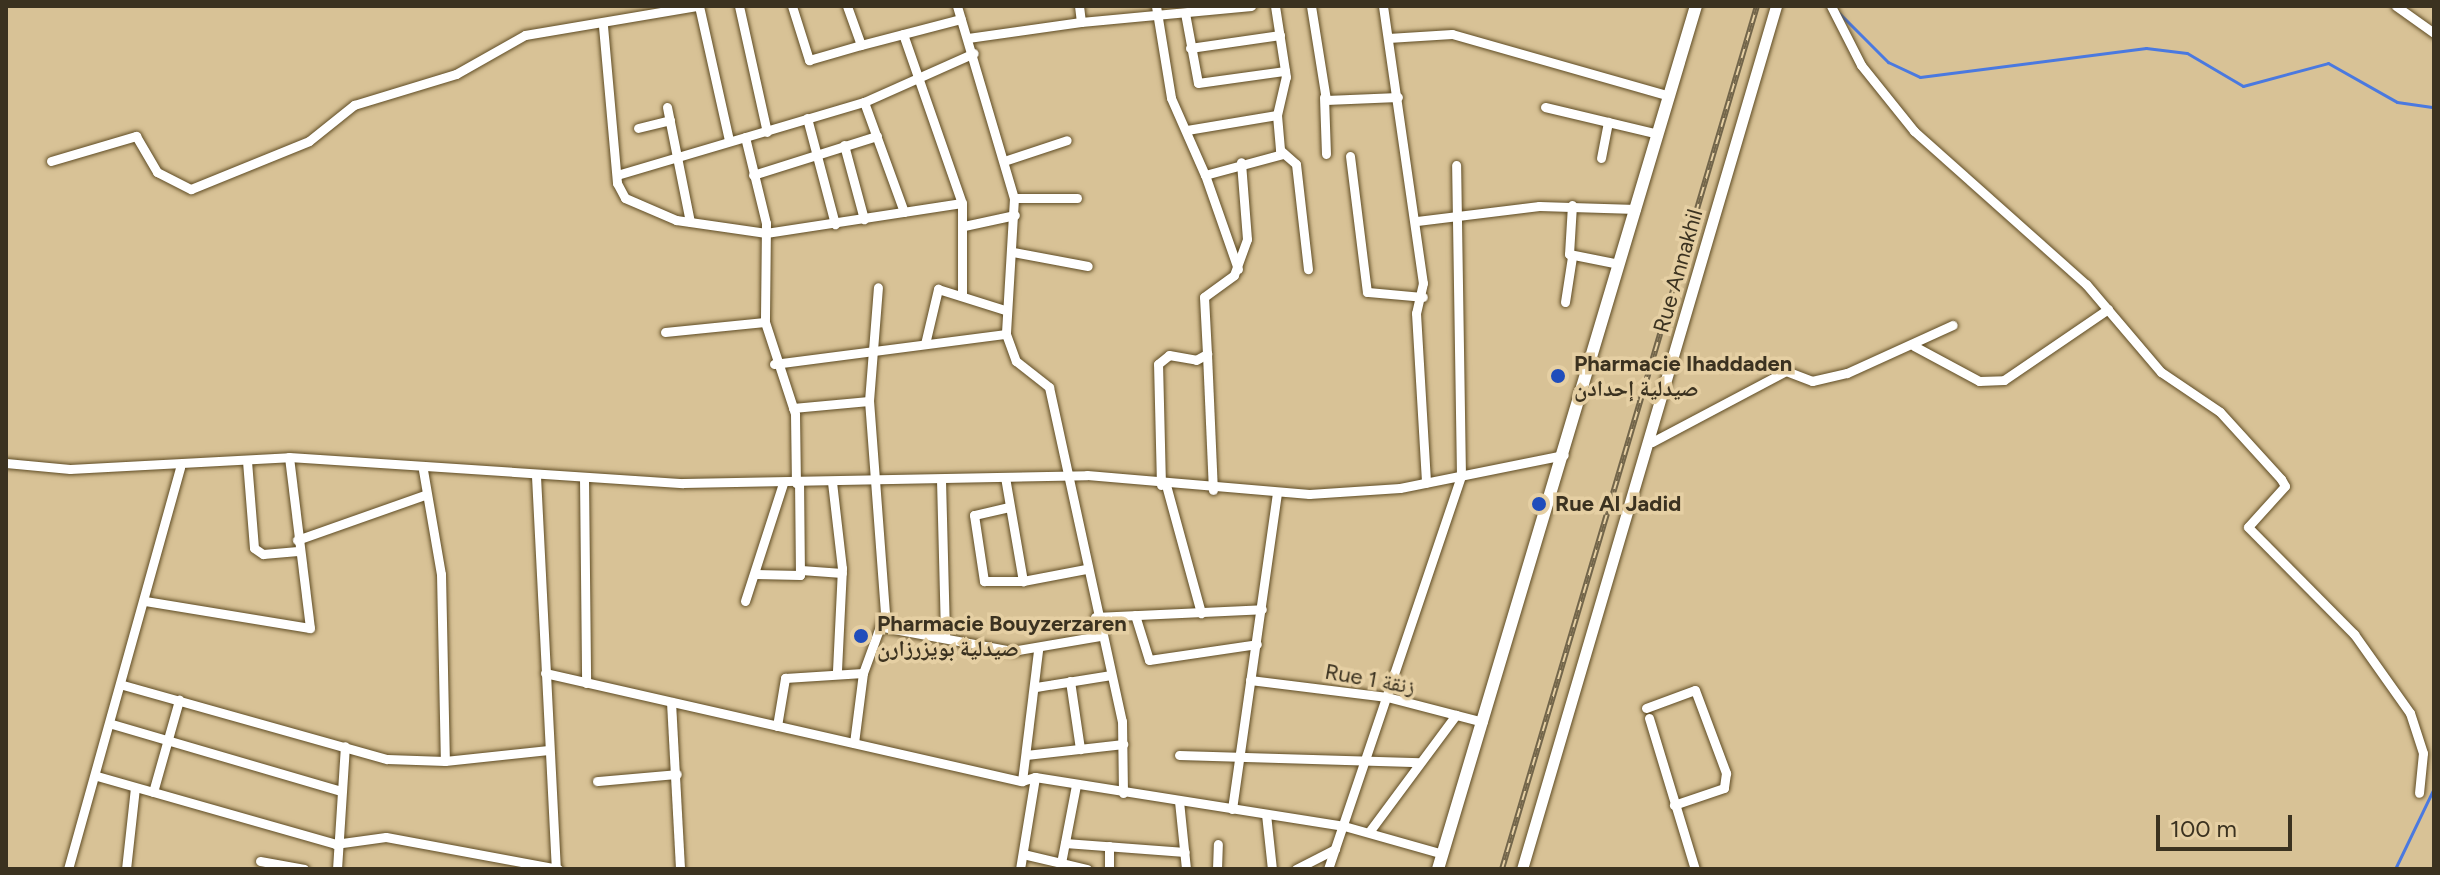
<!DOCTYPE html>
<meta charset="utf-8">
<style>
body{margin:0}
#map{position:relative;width:2440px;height:875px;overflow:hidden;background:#d8c296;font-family:Figtree,"Noto Naskh Arabic",sans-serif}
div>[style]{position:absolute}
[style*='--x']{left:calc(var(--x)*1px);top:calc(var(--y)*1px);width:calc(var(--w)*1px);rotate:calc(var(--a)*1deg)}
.stream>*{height:3px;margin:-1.5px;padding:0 1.5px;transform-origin:1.5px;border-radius:1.5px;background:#4a79e0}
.roads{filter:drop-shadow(0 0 2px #5f4c24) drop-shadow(0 0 2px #5f4c24)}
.minor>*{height:9px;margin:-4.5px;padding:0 4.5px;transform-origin:4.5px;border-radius:4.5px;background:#fff}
.tertiary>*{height:11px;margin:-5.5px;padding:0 5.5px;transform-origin:5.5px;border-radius:5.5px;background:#fff}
.secondary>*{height:12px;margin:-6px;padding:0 6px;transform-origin:6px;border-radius:6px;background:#fff}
.rail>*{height:6px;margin-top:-3px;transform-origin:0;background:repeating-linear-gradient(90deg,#e5cfa3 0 9px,#72654a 0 18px);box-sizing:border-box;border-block:2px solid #72654a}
.dots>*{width:22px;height:22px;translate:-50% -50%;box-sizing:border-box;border:4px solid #e5cfa3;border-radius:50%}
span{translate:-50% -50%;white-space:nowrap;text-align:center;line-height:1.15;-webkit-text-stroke:7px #e5cfa3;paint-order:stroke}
.street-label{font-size:22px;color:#3b3220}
.poi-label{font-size:22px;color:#3b3220;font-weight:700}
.left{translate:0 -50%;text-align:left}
.frame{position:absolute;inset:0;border:8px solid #3b3220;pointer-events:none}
.scale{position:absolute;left:2156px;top:815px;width:136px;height:36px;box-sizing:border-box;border:4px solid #3b3220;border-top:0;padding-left:10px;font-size:24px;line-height:28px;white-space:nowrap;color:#3b3220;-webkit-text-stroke:6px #e5cfa3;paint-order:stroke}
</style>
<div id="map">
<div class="stream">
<div style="--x:1838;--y:12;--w:71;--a:45"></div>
<div style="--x:1888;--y:62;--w:35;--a:25"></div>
<div style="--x:1920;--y:77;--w:228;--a:-7.3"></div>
<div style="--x:2146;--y:48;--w:41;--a:7"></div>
<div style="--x:2187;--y:53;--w:65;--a:30.5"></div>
<div style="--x:2243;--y:86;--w:88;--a:-15.1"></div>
<div style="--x:2328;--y:63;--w:79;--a:29.5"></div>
<div style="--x:2397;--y:102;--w:37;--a:8"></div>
<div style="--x:2434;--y:629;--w:41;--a:90"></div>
<div style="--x:2395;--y:869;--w:90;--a:-64.3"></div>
</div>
<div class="roads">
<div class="minor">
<div style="--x:699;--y:6;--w:137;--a:77.4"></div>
<div style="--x:739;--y:6;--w:129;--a:77.5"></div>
<div style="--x:792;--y:6;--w:57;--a:72.5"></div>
<div style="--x:809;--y:60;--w:54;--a:-16.1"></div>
<div style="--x:847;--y:6;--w:41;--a:70.3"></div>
<div style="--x:861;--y:45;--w:103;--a:-14.6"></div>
<div style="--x:957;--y:6;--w:200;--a:73.5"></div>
<div style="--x:1014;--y:198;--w:136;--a:93.4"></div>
<div style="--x:1006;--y:334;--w:29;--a:70"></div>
<div style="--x:1016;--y:361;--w:42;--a:38.2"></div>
<div style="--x:1049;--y:387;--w:342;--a:77.7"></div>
<div style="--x:1122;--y:721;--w:72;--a:89.2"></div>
<div style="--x:1156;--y:6;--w:93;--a:80.7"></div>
<div style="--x:1171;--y:98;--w:84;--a:66.2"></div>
<div style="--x:1311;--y:6;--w:95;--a:80.9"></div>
<div style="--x:1326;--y:100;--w:72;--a:-2.4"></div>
<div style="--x:1383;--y:6;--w:280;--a:81.8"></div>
<div style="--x:1423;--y:283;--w:31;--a:103"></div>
<div style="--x:1416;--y:313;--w:170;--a:86.6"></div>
<div style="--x:1831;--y:6;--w:66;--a:63"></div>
<div style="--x:1861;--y:65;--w:85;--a:51.2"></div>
<div style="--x:1914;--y:131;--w:230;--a:41.7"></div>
<div style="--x:2086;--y:284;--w:116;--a:49.6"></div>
<div style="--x:2161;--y:372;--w:71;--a:34.1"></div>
<div style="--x:2220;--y:412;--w:91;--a:47.7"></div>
<div style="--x:2281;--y:479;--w:8;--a:60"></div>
<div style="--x:2285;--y:486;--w:55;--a:132.1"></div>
<div style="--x:2248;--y:527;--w:151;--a:45.3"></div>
<div style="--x:2354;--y:634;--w:97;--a:54.7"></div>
<div style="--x:2410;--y:713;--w:42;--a:72"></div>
<div style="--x:2423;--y:753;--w:40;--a:95.7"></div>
<div style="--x:2396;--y:6;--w:47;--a:35.4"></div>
<div style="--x:1185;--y:13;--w:71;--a:79.5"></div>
<div style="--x:1198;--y:83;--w:88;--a:-7.9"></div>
<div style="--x:1081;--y:22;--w:171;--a:-5.4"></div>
<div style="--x:603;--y:26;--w:158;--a:84.9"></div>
<div style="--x:617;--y:183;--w:17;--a:62"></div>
<div style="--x:625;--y:198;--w:56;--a:23.3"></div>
<div style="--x:676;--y:220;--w:91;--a:8.2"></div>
<div style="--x:766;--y:233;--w:198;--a:-8.7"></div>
<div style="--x:903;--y:34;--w:179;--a:70.8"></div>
<div style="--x:962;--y:203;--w:91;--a:90"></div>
<div style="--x:968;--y:38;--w:114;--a:-8.1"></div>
<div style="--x:1081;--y:22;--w:16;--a:-97"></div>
<div style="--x:1388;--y:38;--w:64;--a:-3.6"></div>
<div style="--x:1452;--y:34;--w:226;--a:15.9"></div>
<div style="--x:1190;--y:48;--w:91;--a:-8.2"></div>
<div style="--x:1324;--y:97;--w:57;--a:88"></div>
<div style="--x:864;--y:102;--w:117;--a:70"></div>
<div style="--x:667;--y:107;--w:117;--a:78.7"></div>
<div style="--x:1545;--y:107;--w:116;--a:13.4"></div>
<div style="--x:1277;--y:115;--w:35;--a:85"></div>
<div style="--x:1280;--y:150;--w:21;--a:41"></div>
<div style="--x:1296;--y:164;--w:106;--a:83.5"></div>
<div style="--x:807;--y:118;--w:110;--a:75.2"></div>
<div style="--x:638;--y:128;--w:33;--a:-14"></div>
<div style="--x:1187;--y:130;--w:91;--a:-9.5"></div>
<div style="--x:1277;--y:115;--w:39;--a:-77"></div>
<div style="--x:1286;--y:77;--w:72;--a:-98.8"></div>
<div style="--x:745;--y:137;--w:89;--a:76.3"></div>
<div style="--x:766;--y:223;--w:99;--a:90.6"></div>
<div style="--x:765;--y:322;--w:97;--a:71.9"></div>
<div style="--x:795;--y:414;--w:69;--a:89.2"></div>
<div style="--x:844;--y:145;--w:77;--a:74.9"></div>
<div style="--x:1350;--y:156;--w:137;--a:82.9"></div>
<div style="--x:1367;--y:292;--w:56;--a:5.1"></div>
<div style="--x:1601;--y:158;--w:37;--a:-79"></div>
<div style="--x:51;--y:161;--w:89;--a:-16.4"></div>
<div style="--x:136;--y:136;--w:42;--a:59.7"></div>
<div style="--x:157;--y:172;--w:38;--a:27"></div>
<div style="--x:191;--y:189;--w:127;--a:-22.1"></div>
<div style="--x:309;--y:141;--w:58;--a:-38.7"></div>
<div style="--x:354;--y:105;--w:107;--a:-16.9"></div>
<div style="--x:456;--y:74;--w:79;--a:-29.5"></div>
<div style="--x:525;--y:35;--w:174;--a:-9.6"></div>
<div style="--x:1004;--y:161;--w:66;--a:-18.4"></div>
<div style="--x:617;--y:175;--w:258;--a:-16.5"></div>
<div style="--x:864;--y:102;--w:120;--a:-24"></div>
<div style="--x:753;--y:175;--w:130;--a:-17.5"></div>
<div style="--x:1014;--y:198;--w:63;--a:0"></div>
<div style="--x:1572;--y:205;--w:49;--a:93.5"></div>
<div style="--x:1569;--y:254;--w:51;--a:11.3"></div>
<div style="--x:1417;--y:221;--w:123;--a:-7"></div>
<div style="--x:1539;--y:206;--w:97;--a:1.8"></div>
<div style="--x:964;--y:226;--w:52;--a:-12.2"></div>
<div style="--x:1013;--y:252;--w:76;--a:10.6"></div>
<div style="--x:1238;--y:269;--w:100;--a:-109.3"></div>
<div style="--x:1205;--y:175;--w:81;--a:-15.1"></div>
<div style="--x:1565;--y:302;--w:46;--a:-81.2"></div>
<div style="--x:665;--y:332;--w:100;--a:-5.7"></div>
<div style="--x:925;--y:344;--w:57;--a:-76.7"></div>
<div style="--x:938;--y:289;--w:70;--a:17.4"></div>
<div style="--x:1914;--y:346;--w:74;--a:28.3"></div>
<div style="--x:1979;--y:381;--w:25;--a:-2"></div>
<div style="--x:2004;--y:380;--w:126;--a:-34.3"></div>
<div style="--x:1207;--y:354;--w:136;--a:87.5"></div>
<div style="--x:774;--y:364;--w:234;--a:-7.4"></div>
<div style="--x:793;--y:408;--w:76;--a:-5.3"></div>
<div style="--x:1652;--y:442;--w:152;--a:-27.9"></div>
<div style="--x:1786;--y:371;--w:28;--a:21"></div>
<div style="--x:1812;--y:381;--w:36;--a:-13"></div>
<div style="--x:1847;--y:373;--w:116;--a:-24.4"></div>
<div style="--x:247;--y:461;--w:87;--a:85.4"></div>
<div style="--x:254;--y:548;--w:11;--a:34"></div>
<div style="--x:263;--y:554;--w:35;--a:-5"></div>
<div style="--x:6;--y:463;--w:64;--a:5.4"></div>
<div style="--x:70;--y:469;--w:219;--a:-3.1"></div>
<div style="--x:289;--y:457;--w:395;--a:3.8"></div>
<div style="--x:683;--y:483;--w:404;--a:-1.1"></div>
<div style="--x:1087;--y:475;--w:223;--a:4.9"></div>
<div style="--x:1309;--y:494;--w:91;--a:-3.8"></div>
<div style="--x:1400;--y:488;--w:167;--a:-11.4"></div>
<div style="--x:423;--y:470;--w:106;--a:80.2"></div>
<div style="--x:441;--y:574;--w:187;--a:88.8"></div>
<div style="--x:536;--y:476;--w:394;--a:87.1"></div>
<div style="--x:1005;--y:477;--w:106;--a:80.2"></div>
<div style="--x:1023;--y:581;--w:64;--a:-10.8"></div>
<div style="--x:584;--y:478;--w:205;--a:89.4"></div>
<div style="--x:941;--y:480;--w:158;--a:88.5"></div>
<div style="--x:832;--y:482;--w:87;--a:83.4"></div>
<div style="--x:842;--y:568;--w:103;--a:92.8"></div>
<div style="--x:1161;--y:485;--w:121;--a:-91.4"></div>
<div style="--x:1158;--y:364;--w:14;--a:-39"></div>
<div style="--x:1169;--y:355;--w:27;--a:10"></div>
<div style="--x:1196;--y:360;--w:13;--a:-29"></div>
<div style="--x:1207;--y:354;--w:57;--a:-93"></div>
<div style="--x:1204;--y:297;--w:37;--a:-36"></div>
<div style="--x:1234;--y:275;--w:38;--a:-70"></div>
<div style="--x:1247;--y:239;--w:77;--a:-94.5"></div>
<div style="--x:1166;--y:485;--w:133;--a:74.7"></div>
<div style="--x:1009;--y:507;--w:36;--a:167"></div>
<div style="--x:974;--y:515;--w:67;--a:81.4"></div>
<div style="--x:984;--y:581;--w:39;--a:0"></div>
<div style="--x:297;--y:540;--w:136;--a:-19.4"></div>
<div style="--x:801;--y:570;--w:41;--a:4.2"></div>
<div style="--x:755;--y:574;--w:45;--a:1.3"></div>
<div style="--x:800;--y:575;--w:92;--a:-90.6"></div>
<div style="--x:145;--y:601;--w:167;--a:9.3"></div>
<div style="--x:310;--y:628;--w:172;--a:-97"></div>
<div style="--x:745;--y:601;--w:124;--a:-72.1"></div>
<div style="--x:1135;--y:615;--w:47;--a:72.7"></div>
<div style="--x:1149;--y:660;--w:109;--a:-8.4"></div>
<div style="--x:1095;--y:617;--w:167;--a:-2.7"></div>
<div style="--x:883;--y:627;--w:131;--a:10.5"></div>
<div style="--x:1012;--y:651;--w:89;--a:-9.7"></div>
<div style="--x:545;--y:673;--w:489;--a:12.8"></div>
<div style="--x:1022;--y:781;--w:14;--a:-17"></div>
<div style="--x:1035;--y:777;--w:313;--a:9"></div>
<div style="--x:1344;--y:826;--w:103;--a:15.8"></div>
<div style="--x:1250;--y:680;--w:138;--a:7.1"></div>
<div style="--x:1387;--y:697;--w:99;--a:14.6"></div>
<div style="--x:1070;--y:681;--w:69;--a:81.6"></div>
<div style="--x:123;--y:685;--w:274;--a:15.7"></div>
<div style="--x:387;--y:759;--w:58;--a:2"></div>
<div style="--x:445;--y:761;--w:104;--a:-6.1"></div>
<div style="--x:1036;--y:687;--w:76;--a:-9.1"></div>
<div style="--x:671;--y:702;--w:167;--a:86.9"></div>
<div style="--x:1646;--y:708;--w:52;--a:-20.2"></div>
<div style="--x:1695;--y:690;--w:89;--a:69.5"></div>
<div style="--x:1726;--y:773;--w:15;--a:98"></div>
<div style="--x:1724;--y:788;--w:53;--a:161.2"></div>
<div style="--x:1649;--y:718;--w:158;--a:73.1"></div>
<div style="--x:112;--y:724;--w:239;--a:16.3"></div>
<div style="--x:777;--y:726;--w:49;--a:-80.5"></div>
<div style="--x:785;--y:678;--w:78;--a:-3.7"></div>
<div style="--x:854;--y:743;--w:71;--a:-82.7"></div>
<div style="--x:863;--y:673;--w:64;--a:-69.9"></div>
<div style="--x:885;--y:613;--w:213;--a:-94.3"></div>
<div style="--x:869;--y:401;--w:114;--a:-85.5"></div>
<div style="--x:1026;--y:755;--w:98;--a:-6.5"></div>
<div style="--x:1179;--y:755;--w:241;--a:1.7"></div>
<div style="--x:97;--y:776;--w:248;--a:15.9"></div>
<div style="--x:335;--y:844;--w:51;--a:-7.8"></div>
<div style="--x:386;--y:837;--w:175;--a:10.5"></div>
<div style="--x:597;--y:781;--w:80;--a:-5"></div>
<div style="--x:1022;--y:781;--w:132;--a:-83"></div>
<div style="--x:153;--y:792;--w:96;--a:-74.2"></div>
<div style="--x:1179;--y:801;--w:68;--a:84.1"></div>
<div style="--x:1232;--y:809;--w:318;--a:-81.9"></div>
<div style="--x:1266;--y:814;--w:55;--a:83.8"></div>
<div style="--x:1369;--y:832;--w:146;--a:-53.4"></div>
<div style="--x:1065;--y:843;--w:120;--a:4.3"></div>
<div style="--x:1023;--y:854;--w:66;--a:13.2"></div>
<div style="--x:260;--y:861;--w:45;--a:10.3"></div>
<div style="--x:1061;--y:863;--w:79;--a:-79.1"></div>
<div style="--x:68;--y:869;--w:417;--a:-74.4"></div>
<div style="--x:126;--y:869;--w:81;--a:-83.7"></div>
<div style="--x:337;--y:869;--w:123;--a:-86.3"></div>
<div style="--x:1020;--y:869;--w:93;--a:-80.7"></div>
<div style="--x:1109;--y:869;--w:23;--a:-90"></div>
<div style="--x:1217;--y:869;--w:25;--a:-88"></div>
<div style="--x:1296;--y:869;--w:44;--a:-27.1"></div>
<div style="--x:1328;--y:869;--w:415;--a:-71.3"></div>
<div style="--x:1461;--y:476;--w:311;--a:-90.9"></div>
</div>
<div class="tertiary">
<div style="--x:1522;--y:869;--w:900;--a:-73.6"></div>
</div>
<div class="secondary">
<div style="--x:1438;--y:869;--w:901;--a:-73.36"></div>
</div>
</div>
<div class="rail">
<div style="--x:1502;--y:869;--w:900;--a:-73.54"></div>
</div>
<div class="dots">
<div style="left:1558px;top:376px;background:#204dbb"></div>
<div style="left:1539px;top:504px;background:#204dbb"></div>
<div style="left:861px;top:636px;background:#204dbb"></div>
</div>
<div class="street-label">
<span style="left:1678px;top:271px;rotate:-74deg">Rue Annakhil</span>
<span style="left:1370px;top:679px;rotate:10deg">Rue 1 زنقة</span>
</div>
<div class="poi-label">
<span class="left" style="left:1574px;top:376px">Pharmacie Ihaddaden<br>صيدلية إحدادن</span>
<span class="left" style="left:1555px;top:504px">Rue Al Jadid</span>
<span class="left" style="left:877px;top:636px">Pharmacie Bouyzerzaren<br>صيدلية بويزرزارن</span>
</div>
<div class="frame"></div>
<div class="scale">100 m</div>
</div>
